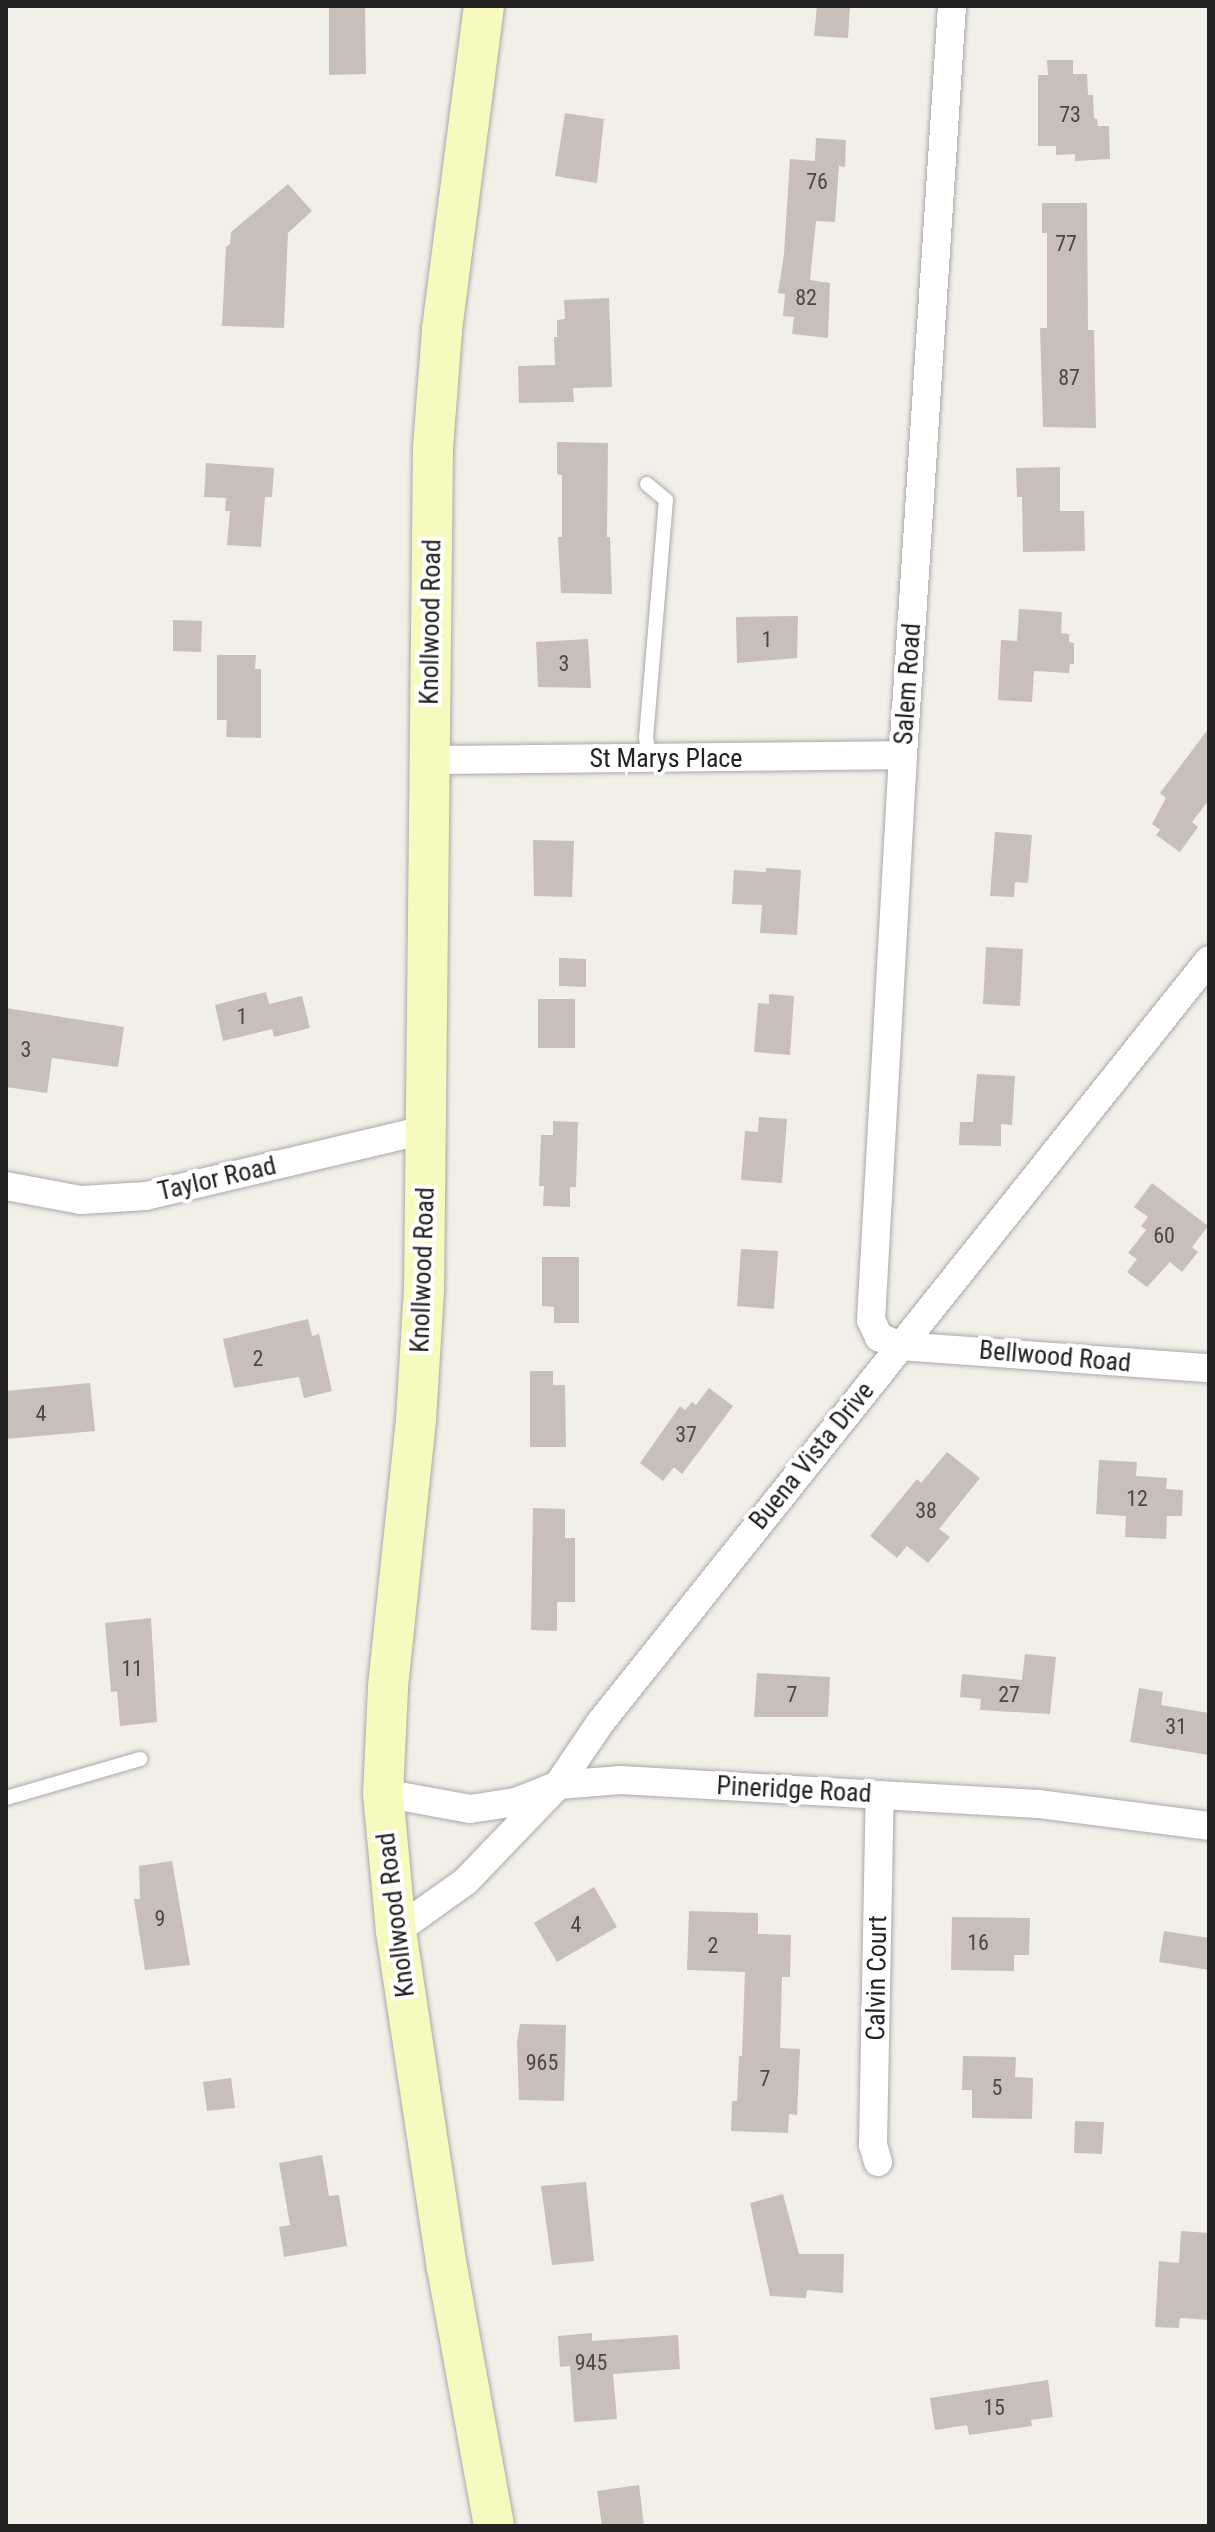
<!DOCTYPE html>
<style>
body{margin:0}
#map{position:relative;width:1215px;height:2532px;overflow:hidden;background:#f2efe9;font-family:"Roboto Condensed",sans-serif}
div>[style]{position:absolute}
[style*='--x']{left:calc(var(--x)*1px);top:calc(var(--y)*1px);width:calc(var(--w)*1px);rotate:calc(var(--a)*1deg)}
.building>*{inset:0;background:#c7bfb8}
.roads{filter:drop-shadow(0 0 2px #a9a9a9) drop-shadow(0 0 2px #a9a9a9)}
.lane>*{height:14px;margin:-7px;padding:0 7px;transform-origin:7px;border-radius:7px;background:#fff}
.street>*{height:28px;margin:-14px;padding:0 14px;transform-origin:14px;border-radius:14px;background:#fff}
.secondary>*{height:40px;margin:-20px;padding:0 20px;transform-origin:20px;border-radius:20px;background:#f7fabf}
span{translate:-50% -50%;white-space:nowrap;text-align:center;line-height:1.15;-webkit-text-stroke:8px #fff;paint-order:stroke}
.number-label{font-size:22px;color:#4b4948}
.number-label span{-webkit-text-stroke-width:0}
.street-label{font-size:26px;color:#222}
.frame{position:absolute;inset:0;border:8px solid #222;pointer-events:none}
</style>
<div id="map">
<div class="building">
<div style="clip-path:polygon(329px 6px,365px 6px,366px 74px,329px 75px)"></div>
<div style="clip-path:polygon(817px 6px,850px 6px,848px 38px,814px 36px)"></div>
<div style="clip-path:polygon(1047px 60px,1073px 60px,1073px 74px,1087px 74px,1088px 95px,1093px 95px,1094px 118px,1097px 119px,1098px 126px,1109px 126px,1110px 159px,1075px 161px,1075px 154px,1056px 155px,1056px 146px,1038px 146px,1038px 75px,1048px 75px)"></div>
<div style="clip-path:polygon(565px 113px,604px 119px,597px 183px,555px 176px)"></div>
<div style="clip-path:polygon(816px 138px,846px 140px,845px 167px,839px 166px,835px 222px,816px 221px,810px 280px,830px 283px,828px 338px,792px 334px,794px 317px,783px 316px,785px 294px,778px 293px,784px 254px,790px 159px,815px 161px)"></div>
<div style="clip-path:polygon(288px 184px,312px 211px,288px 233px,284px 328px,222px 326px,226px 247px,230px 244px,231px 232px)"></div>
<div style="clip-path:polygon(1042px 203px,1087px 203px,1088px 330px,1094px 330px,1096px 428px,1043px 427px,1040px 328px,1047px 328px,1047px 233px,1042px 233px)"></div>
<div style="clip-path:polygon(609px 298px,612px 387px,573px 388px,574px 402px,519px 403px,518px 366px,555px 365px,554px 337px,557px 337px,557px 320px,565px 319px,564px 300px)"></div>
<div style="clip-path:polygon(557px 442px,608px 443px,607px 537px,610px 537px,612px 594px,561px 593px,558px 537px,562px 537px,562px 475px,557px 474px)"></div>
<div style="clip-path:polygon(206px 463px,274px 468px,272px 497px,265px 497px,261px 547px,227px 545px,230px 511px,225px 511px,226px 498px,204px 497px)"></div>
<div style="clip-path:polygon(1060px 467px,1060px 511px,1084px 511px,1085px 551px,1023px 552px,1022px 497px,1017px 497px,1016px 468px)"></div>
<div style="clip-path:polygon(1019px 609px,1062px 612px,1061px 633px,1069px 634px,1069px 642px,1074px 643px,1074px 664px,1070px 664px,1069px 673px,1034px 671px,1032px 702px,998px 700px,1001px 640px,1017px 641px)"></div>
<div style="clip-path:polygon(798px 616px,797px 658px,737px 663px,736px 617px)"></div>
<div style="clip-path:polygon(173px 620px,202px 621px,201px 652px,173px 651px)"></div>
<div style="clip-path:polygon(588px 639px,591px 688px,538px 687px,536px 642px)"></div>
<div style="clip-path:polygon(217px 655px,256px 655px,255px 669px,261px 669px,261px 738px,226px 737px,227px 720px,217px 720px)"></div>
<div style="clip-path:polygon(1209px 728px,1209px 800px,1192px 822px,1198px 827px,1180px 852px,1156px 835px,1160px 830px,1152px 824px,1166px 798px,1160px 793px)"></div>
<div style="clip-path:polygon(995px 832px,1032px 835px,1028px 883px,1015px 882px,1014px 897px,990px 896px)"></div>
<div style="clip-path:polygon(533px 840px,574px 841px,572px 897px,534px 896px)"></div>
<div style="clip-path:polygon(766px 868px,801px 870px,797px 935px,760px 933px,762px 905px,732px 904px,734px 870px,766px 872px)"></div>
<div style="clip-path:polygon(986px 947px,1023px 949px,1020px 1006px,983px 1004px)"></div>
<div style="clip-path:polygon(559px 958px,586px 959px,586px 987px,559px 986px)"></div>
<div style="clip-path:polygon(266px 992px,269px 1004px,302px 996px,310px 1028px,274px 1037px,272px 1029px,223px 1041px,215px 1005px)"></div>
<div style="clip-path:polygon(769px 994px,794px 996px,790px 1055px,754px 1052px,758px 1003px,769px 1004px)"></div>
<div style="clip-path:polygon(538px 999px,575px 999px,575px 1048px,538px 1048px)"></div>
<div style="clip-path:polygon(6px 1008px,124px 1027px,118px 1067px,52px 1058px,47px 1093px,6px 1087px)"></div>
<div style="clip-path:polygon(977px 1074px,1015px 1076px,1012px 1125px,1001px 1124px,1001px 1146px,959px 1145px,960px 1122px,973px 1122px)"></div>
<div style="clip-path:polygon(759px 1117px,787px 1119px,782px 1183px,741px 1180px,745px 1131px,758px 1132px)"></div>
<div style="clip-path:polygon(553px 1121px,578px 1122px,576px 1187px,570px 1187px,570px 1207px,543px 1206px,544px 1186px,539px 1186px,541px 1135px,553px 1135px)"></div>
<div style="clip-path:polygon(1152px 1183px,1208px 1226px,1192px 1247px,1198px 1252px,1182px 1272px,1170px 1262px,1147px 1287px,1127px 1272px,1137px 1259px,1128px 1253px,1146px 1230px,1141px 1226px,1148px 1217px,1134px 1207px)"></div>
<div style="clip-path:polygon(741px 1249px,778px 1251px,774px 1309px,737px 1306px)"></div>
<div style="clip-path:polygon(542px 1257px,579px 1257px,579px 1323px,554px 1323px,554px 1307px,542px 1306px)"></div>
<div style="clip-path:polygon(308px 1319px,312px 1336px,319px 1334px,332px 1391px,304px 1398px,299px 1377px,234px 1388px,223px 1339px)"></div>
<div style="clip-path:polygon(530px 1371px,553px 1371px,553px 1385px,565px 1385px,566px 1447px,530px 1447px)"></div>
<div style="clip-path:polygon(90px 1383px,95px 1431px,6px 1439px,6px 1391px)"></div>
<div style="clip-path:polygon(709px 1388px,733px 1406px,682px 1474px,674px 1467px,663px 1481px,640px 1463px,680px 1406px,685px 1410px,692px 1402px,696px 1405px)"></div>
<div style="clip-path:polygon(947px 1452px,980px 1478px,939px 1529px,950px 1537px,928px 1563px,907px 1546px,897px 1558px,870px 1536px,917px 1479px,921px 1483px)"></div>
<div style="clip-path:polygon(1099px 1460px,1137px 1462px,1136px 1476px,1167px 1478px,1166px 1489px,1183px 1490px,1182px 1516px,1167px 1516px,1166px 1539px,1125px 1537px,1126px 1516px,1096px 1514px)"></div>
<div style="clip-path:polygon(533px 1508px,565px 1509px,565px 1538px,575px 1538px,575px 1602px,557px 1602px,557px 1631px,531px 1630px)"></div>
<div style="clip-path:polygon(151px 1618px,157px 1722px,120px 1726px,117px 1691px,111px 1692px,105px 1623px)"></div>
<div style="clip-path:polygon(1025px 1654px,1056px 1657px,1050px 1714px,980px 1710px,981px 1699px,960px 1697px,962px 1674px,1022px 1680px)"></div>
<div style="clip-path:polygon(757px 1673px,830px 1677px,828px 1717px,754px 1717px)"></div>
<div style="clip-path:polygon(1139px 1688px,1163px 1692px,1161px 1705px,1209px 1713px,1209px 1755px,1130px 1742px)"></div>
<div style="clip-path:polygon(172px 1861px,190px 1965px,145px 1970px,134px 1899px,140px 1899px,139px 1866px)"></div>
<div style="clip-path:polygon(594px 1887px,617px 1927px,557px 1962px,534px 1923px)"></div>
<div style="clip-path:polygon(689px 1911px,758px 1913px,758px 1934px,791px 1935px,790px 1977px,782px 1977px,780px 2048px,800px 2049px,797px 2115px,789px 2114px,788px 2133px,731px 2131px,732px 2101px,737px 2101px,739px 2056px,742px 2056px,745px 1972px,687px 1970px)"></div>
<div style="clip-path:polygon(952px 1917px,1030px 1918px,1029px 1955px,1014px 1955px,1014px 1971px,951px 1970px)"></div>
<div style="clip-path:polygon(1164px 1931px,1209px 1938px,1209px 1970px,1159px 1962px)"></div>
<div style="clip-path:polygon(520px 2024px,566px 2025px,564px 2101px,519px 2100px,517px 2043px)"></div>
<div style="clip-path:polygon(963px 2056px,1016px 2057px,1015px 2077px,1033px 2078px,1032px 2119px,972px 2118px,972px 2090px,962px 2090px)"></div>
<div style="clip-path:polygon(231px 2078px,235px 2108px,207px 2111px,203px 2082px)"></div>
<div style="clip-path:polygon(1075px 2121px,1104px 2122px,1102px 2154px,1074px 2153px)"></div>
<div style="clip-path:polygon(322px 2155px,329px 2196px,339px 2195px,347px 2246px,284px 2257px,279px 2227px,290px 2225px,279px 2163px)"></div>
<div style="clip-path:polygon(586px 2182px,594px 2261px,552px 2265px,541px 2186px)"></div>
<div style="clip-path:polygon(783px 2194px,799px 2254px,844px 2254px,843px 2293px,807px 2290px,806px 2298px,770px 2296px,750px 2203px)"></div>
<div style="clip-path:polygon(1181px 2231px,1209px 2233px,1209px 2320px,1180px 2318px,1179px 2328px,1155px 2327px,1159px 2261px,1179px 2263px)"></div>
<div style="clip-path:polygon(592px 2333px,592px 2341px,678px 2335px,680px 2369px,613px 2374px,617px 2419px,574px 2422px,570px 2366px,560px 2367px,558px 2336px)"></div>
<div style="clip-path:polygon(1048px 2380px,1053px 2417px,1031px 2420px,1032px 2426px,969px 2435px,967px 2425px,935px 2430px,930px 2398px)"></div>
<div style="clip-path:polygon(639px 2485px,644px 2526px,602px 2526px,597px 2491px)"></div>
</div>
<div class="roads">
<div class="lane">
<div style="--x:647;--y:484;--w:25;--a:40"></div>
<div style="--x:666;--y:500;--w:238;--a:94.8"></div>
<div style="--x:646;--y:737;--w:22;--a:82"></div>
<div style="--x:6;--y:1798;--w:140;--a:-16.2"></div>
</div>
<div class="street">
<div style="--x:952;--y:6;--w:751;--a:93.74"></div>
<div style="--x:903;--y:755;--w:566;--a:93.24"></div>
<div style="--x:871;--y:1320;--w:19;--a:65"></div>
<div style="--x:879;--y:1337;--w:23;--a:23"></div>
<div style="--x:900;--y:1346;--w:310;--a:4.1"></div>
<div style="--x:430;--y:760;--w:473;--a:-0.6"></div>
<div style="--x:6;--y:1186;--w:76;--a:10.6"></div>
<div style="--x:81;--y:1200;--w:65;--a:-3.5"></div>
<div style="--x:146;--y:1196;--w:288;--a:-13.3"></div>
<div style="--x:383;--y:1793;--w:88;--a:10.4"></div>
<div style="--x:470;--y:1809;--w:47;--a:-8.7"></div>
<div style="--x:516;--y:1802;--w:45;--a:-22"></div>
<div style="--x:558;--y:1785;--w:63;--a:-4.5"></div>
<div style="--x:621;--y:1780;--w:418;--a:3.3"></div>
<div style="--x:1038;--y:1804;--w:172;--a:7.3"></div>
<div style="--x:396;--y:1931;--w:86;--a:-35.5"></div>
<div style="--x:466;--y:1881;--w:133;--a:-46.2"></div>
<div style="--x:558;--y:1785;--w:75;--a:-55.9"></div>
<div style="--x:600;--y:1723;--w:976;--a:-51.4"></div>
<div style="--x:878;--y:2162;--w:19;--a:-106"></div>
<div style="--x:873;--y:2144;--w:349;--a:-88.9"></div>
</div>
<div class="secondary">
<div style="--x:484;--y:6;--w:328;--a:97.4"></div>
<div style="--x:442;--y:331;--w:117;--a:94.4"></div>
<div style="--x:433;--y:448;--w:841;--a:90.61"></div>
<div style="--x:424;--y:1289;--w:131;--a:93.5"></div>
<div style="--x:416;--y:1420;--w:269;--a:96"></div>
<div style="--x:388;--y:1688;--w:105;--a:92.7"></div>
<div style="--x:383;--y:1793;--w:139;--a:84.6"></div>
<div style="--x:396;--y:1931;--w:340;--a:81.4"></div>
<div style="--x:447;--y:2267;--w:263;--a:79.7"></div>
</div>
</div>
<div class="number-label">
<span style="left:1070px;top:115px">73</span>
<span style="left:817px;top:182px">76</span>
<span style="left:1066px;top:244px">77</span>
<span style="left:806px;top:298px">82</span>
<span style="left:1069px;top:378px">87</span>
<span style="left:767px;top:640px">1</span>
<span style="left:564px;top:664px">3</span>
<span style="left:242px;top:1017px">1</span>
<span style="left:26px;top:1050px">3</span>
<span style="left:1164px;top:1236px">60</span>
<span style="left:258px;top:1359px">2</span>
<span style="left:41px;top:1414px">4</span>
<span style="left:686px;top:1435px">37</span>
<span style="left:1137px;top:1499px">12</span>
<span style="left:926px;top:1511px">38</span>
<span style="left:132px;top:1669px">11</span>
<span style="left:792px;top:1695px">7</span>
<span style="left:1009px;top:1695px">27</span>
<span style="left:1176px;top:1727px">31</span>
<span style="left:160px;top:1919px">9</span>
<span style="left:576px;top:1925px">4</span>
<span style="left:978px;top:1943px">16</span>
<span style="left:713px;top:1946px">2</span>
<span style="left:542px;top:2063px">965</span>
<span style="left:765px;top:2079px">7</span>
<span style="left:997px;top:2088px">5</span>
<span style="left:591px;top:2363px">945</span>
<span style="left:994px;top:2408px">15</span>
</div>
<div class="street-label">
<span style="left:431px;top:622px;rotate:-89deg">Knollwood Road</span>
<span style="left:908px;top:684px;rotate:-86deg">Salem Road</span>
<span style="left:666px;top:759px">St Marys Place</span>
<span style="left:217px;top:1179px;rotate:-13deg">Taylor Road</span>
<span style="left:423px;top:1270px;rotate:-88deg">Knollwood Road</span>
<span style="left:1055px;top:1357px;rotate:5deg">Bellwood Road</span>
<span style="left:812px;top:1456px;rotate:-51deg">Buena Vista Drive</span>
<span style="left:794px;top:1790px;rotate:3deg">Pineridge Road</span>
<span style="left:396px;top:1915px;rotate:-97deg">Knollwood Road</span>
<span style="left:877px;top:1978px;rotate:-89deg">Calvin Court</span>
</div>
<div class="frame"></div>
</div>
